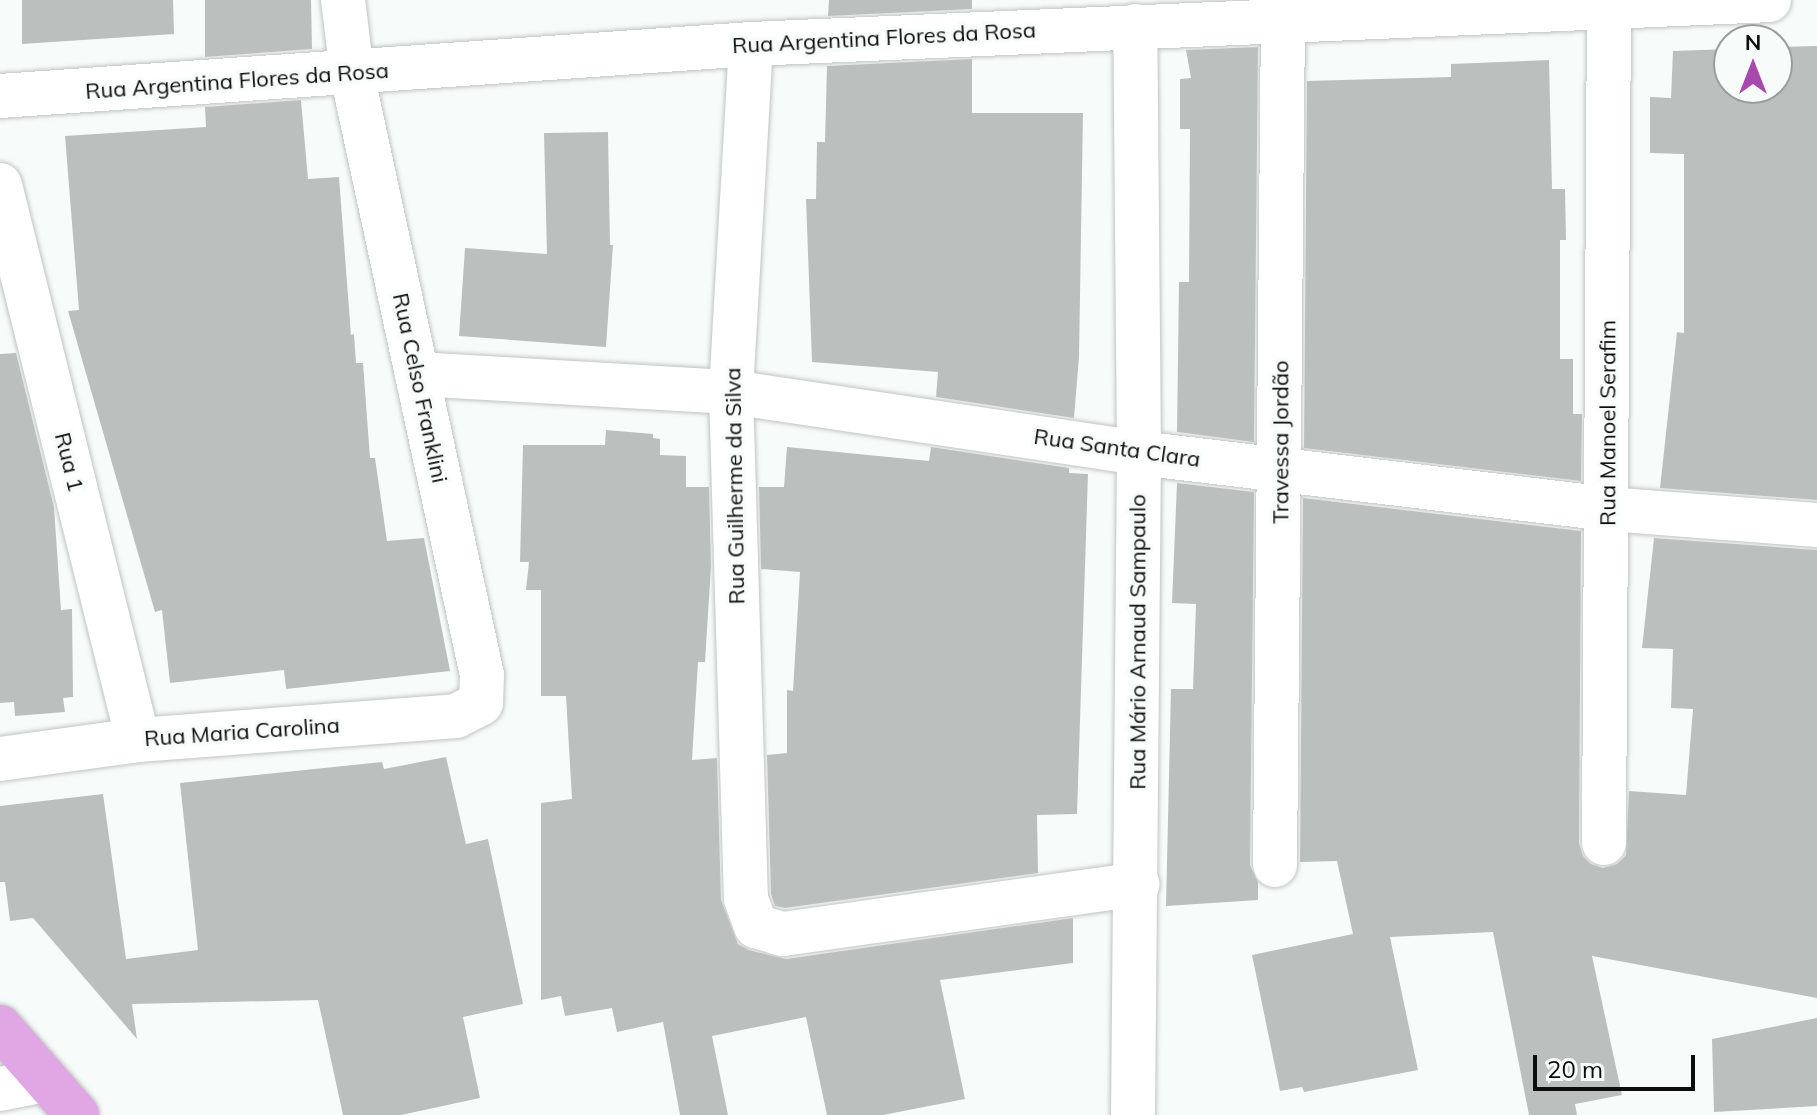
<!DOCTYPE html>
<meta charset="utf-8">
<style>
body{margin:0}
#map{position:relative;width:1817px;height:1115px;overflow:hidden;background:#f7fcfb;font-family:Mulish,sans-serif}
div>[style]{position:absolute}
[style*='--x']{left:calc(var(--x)*1px);top:calc(var(--y)*1px);width:calc(var(--w)*1px);rotate:calc(var(--a)*1deg)}
.building>*{inset:0;background:#bbc0bf}
.roads{filter:drop-shadow(0 0 2px #c0c4c3) drop-shadow(0 0 2px #c0c4c3)}
.minor>*{height:44px;margin:-22px;padding:0 22px;transform-origin:22px;border-radius:22px;background:#fff}
.major>*{height:44px;margin:-22px;padding:0 22px;transform-origin:22px;border-radius:22px;background:#e1a7e4}
span{translate:-50% -50%;white-space:nowrap;text-align:center;line-height:1.15;-webkit-text-stroke:7px #f7fcfb;paint-order:stroke}
.street-label{font-size:22px;color:#0c0e0d}
.north{position:absolute;left:1713px;top:24px;width:80px;height:80px;box-sizing:border-box;background:#f7fcfb;border:2px solid #999d9c;border-radius:50%;rotate:0deg;font-size:22px;font-weight:700;line-height:32px;text-align:center;color:#0c0e0d}
.north::after{content:'';display:block;margin:auto;width:28px;height:36px;background:#a847ae;clip-path:polygon(50% 0,100% 100%,50% 72%,0 100%)}
.scale{position:absolute;left:1533px;top:1055px;width:162px;height:36px;box-sizing:border-box;border:4px solid #0c0e0d;border-top:0;padding-left:10px;font-size:24px;line-height:28px;white-space:nowrap;color:#0c0e0d;-webkit-text-stroke:6px #f7fcfb;paint-order:stroke}
</style>
<div id="map">
<div class="building">
<div style="clip-path:polygon(22px 0,173px 0,174px 34px,22px 44px)"></div>
<div style="clip-path:polygon(205px 0,311px 0,312px 49px,205px 57px)"></div>
<div style="clip-path:polygon(829px 0,972px 0,972px 9px,828px 16px)"></div>
<div style="clip-path:polygon(1817px 46px,1817px 500px,1660px 488px,1677px 332px,1684px 333px,1684px 154px,1650px 153px,1650px 97px,1671px 98px,1673px 51px,1729px 49px,1729px 88px,1777px 88px,1777px 47px)"></div>
<div style="clip-path:polygon(1258px 47px,1254px 442px,1177px 432px,1179px 282px,1189px 282px,1190px 129px,1180px 129px,1180px 79px,1191px 78px,1186px 50px)"></div>
<div style="clip-path:polygon(972px 59px,972px 113px,1083px 113px,1079px 357px,1074px 418px,936px 397px,938px 372px,812px 362px,806px 199px,816px 199px,817px 142px,825px 142px,827px 66px)"></div>
<div style="clip-path:polygon(1549px 60px,1552px 189px,1565px 189px,1566px 240px,1560px 240px,1560px 359px,1573px 359px,1573px 414px,1582px 414px,1581px 481px,1304px 448px,1307px 81px,1451px 77px,1451px 64px)"></div>
<div style="clip-path:polygon(301px 100px,308px 179px,339px 177px,351px 335px,354px 334px,356px 363px,363px 363px,370px 458px,375px 458px,387px 541px,424px 538px,450px 671px,286px 689px,284px 670px,170px 683px,162px 610px,155px 612px,68px 311px,79px 310px,65px 136px,206px 127px,205px 107px)"></div>
<div style="clip-path:polygon(608px 132px,610px 245px,613px 245px,606px 347px,459px 336px,465px 248px,547px 254px,544px 133px)"></div>
<div style="clip-path:polygon(16px 353px,54px 507px,61px 610px,72px 609px,73px 697px,63px 698px,65px 712px,15px 716px,14px 702px,0 703px,0 354px)"></div>
<div style="clip-path:polygon(606px 430px,653px 434px,653px 438px,660px 439px,660px 455px,686px 456px,686px 487px,709px 487px,711px 566px,705px 662px,698px 662px,692px 760px,717px 758px,721px 900px,738px 944px,749px 950px,786px 959px,1073px 918px,1073px 963px,940px 980px,965px 1099px,883px 1115px,827px 1115px,806px 1017px,712px 1036px,728px 1115px,680px 1115px,663px 1022px,617px 1032px,612px 1008px,565px 1016px,561px 996px,541px 1000px,541px 803px,572px 799px,566px 696px,541px 696px,541px 590px,526px 590px,529px 562px,520px 562px,523px 445px,605px 445px)"></div>
<div style="clip-path:polygon(787px 447px,929px 461px,931px 447px,1069px 468px,1069px 473px,1088px 474px,1077px 814px,1037px 815px,1038px 873px,785px 908px,775px 906px,771px 894px,767px 755px,787px 753px,787px 690px,793px 691px,800px 572px,761px 569px,759px 487px,784px 487px)"></div>
<div style="clip-path:polygon(1177px 483px,1254px 492px,1250px 865px,1258px 882px,1258px 900px,1166px 906px,1171px 689px,1193px 689px,1196px 604px,1172px 603px)"></div>
<div style="clip-path:polygon(1303px 498px,1581px 531px,1579px 843px,1583px 856px,1591px 864px,1603px 868px,1617px 864px,1626px 855px,1629px 791px,1686px 795px,1693px 709px,1671px 708px,1673px 649px,1642px 648px,1654px 538px,1817px 550px,1817px 998px,1592px 956px,1622px 1095px,1575px 1104px,1577px 1115px,1529px 1115px,1493px 932px,1390px 937px,1418px 1070px,1304px 1092px,1302px 1087px,1280px 1091px,1252px 955px,1353px 934px,1337px 861px,1300px 862px)"></div>
<div style="clip-path:polygon(446px 757px,466px 844px,488px 839px,523px 1004px,463px 1017px,480px 1098px,401px 1115px,343px 1115px,318px 1000px,132px 1004px,137px 1039px,33px 918px,10px 921px,5px 882px,0 882px,0 806px,103px 794px,126px 959px,198px 950px,180px 783px,382px 762px,384px 769px)"></div>
<div style="clip-path:polygon(1817px 1018px,1817px 1106px,1714px 1112px,1712px 1039px)"></div>
</div>
<div class="roads">
<div class="minor">
<div style="--x:751;--y:44;--w:349;--a:93.3"></div>
<div style="--x:731;--y:392;--w:507;--a:88.31"></div>
<div style="--x:746;--y:899;--w:29;--a:70"></div>
<div style="--x:756;--y:926;--w:28;--a:17"></div>
<div style="--x:783;--y:934;--w:358;--a:-8"></div>
<div style="--x:0;--y:96;--w:753;--a:-3.96"></div>
<div style="--x:751;--y:44;--w:1019;--a:-2.47"></div>
<div style="--x:0;--y:185;--w:572;--a:76.04"></div>
<div style="--x:417;--y:374;--w:315;--a:3.3"></div>
<div style="--x:731;--y:392;--w:413;--a:8.5"></div>
<div style="--x:1139;--y:453;--w:472;--a:6.8"></div>
<div style="--x:1608;--y:509;--w:210;--a:4.4"></div>
<div style="--x:0;--y:759;--w:139;--a:-7.8"></div>
<div style="--x:138;--y:740;--w:319;--a:-4.3"></div>
<div style="--x:456;--y:716;--w:28;--a:-27"></div>
<div style="--x:481;--y:703;--w:28;--a:-88"></div>
<div style="--x:482;--y:675;--w:615;--a:-102.21"></div>
<div style="--x:352;--y:74;--w:75;--a:-96.9"></div>
<div style="--x:1604;--y:843;--w:839;--a:-89.66"></div>
<div style="--x:1275;--y:865;--w:846;--a:-89.46"></div>
<div style="--x:0;--y:1089;--w:46;--a:-11.3"></div>
<div style="--x:1133;--y:1115;--w:662;--a:-89.48"></div>
<div style="--x:1139;--y:453;--w:427;--a:-90.5"></div>
</div>
<div class="major">
<div style="--x:0;--y:1027;--w:117;--a:48.8"></div>
</div>
</div>
<div class="street-label">
<span style="left:884px;top:38px;rotate:-3deg">Rua Argentina Flores da Rosa</span>
<span style="left:237px;top:81px;rotate:-4deg">Rua Argentina Flores da Rosa</span>
<span style="left:420px;top:388px;rotate:78deg">Rua Celso Franklini</span>
<span style="left:1608px;top:423px;rotate:-90deg">Rua Manoel Serafim</span>
<span style="left:1281px;top:442px;rotate:-90deg">Travessa Jordão</span>
<span style="left:1117px;top:448px;rotate:8deg">Rua Santa Clara</span>
<span style="left:69px;top:462px;rotate:76deg">Rua 1</span>
<span style="left:735px;top:486px;rotate:-91deg">Rua Guilherme da Silva</span>
<span style="left:1138px;top:642px;rotate:-90deg">Rua Mário Arnaud Sampaulo</span>
<span style="left:242px;top:732px;rotate:-4deg">Rua Maria Carolina</span>
</div>
<div class="north">N</div>
<div class="scale">20 m</div>
</div>
